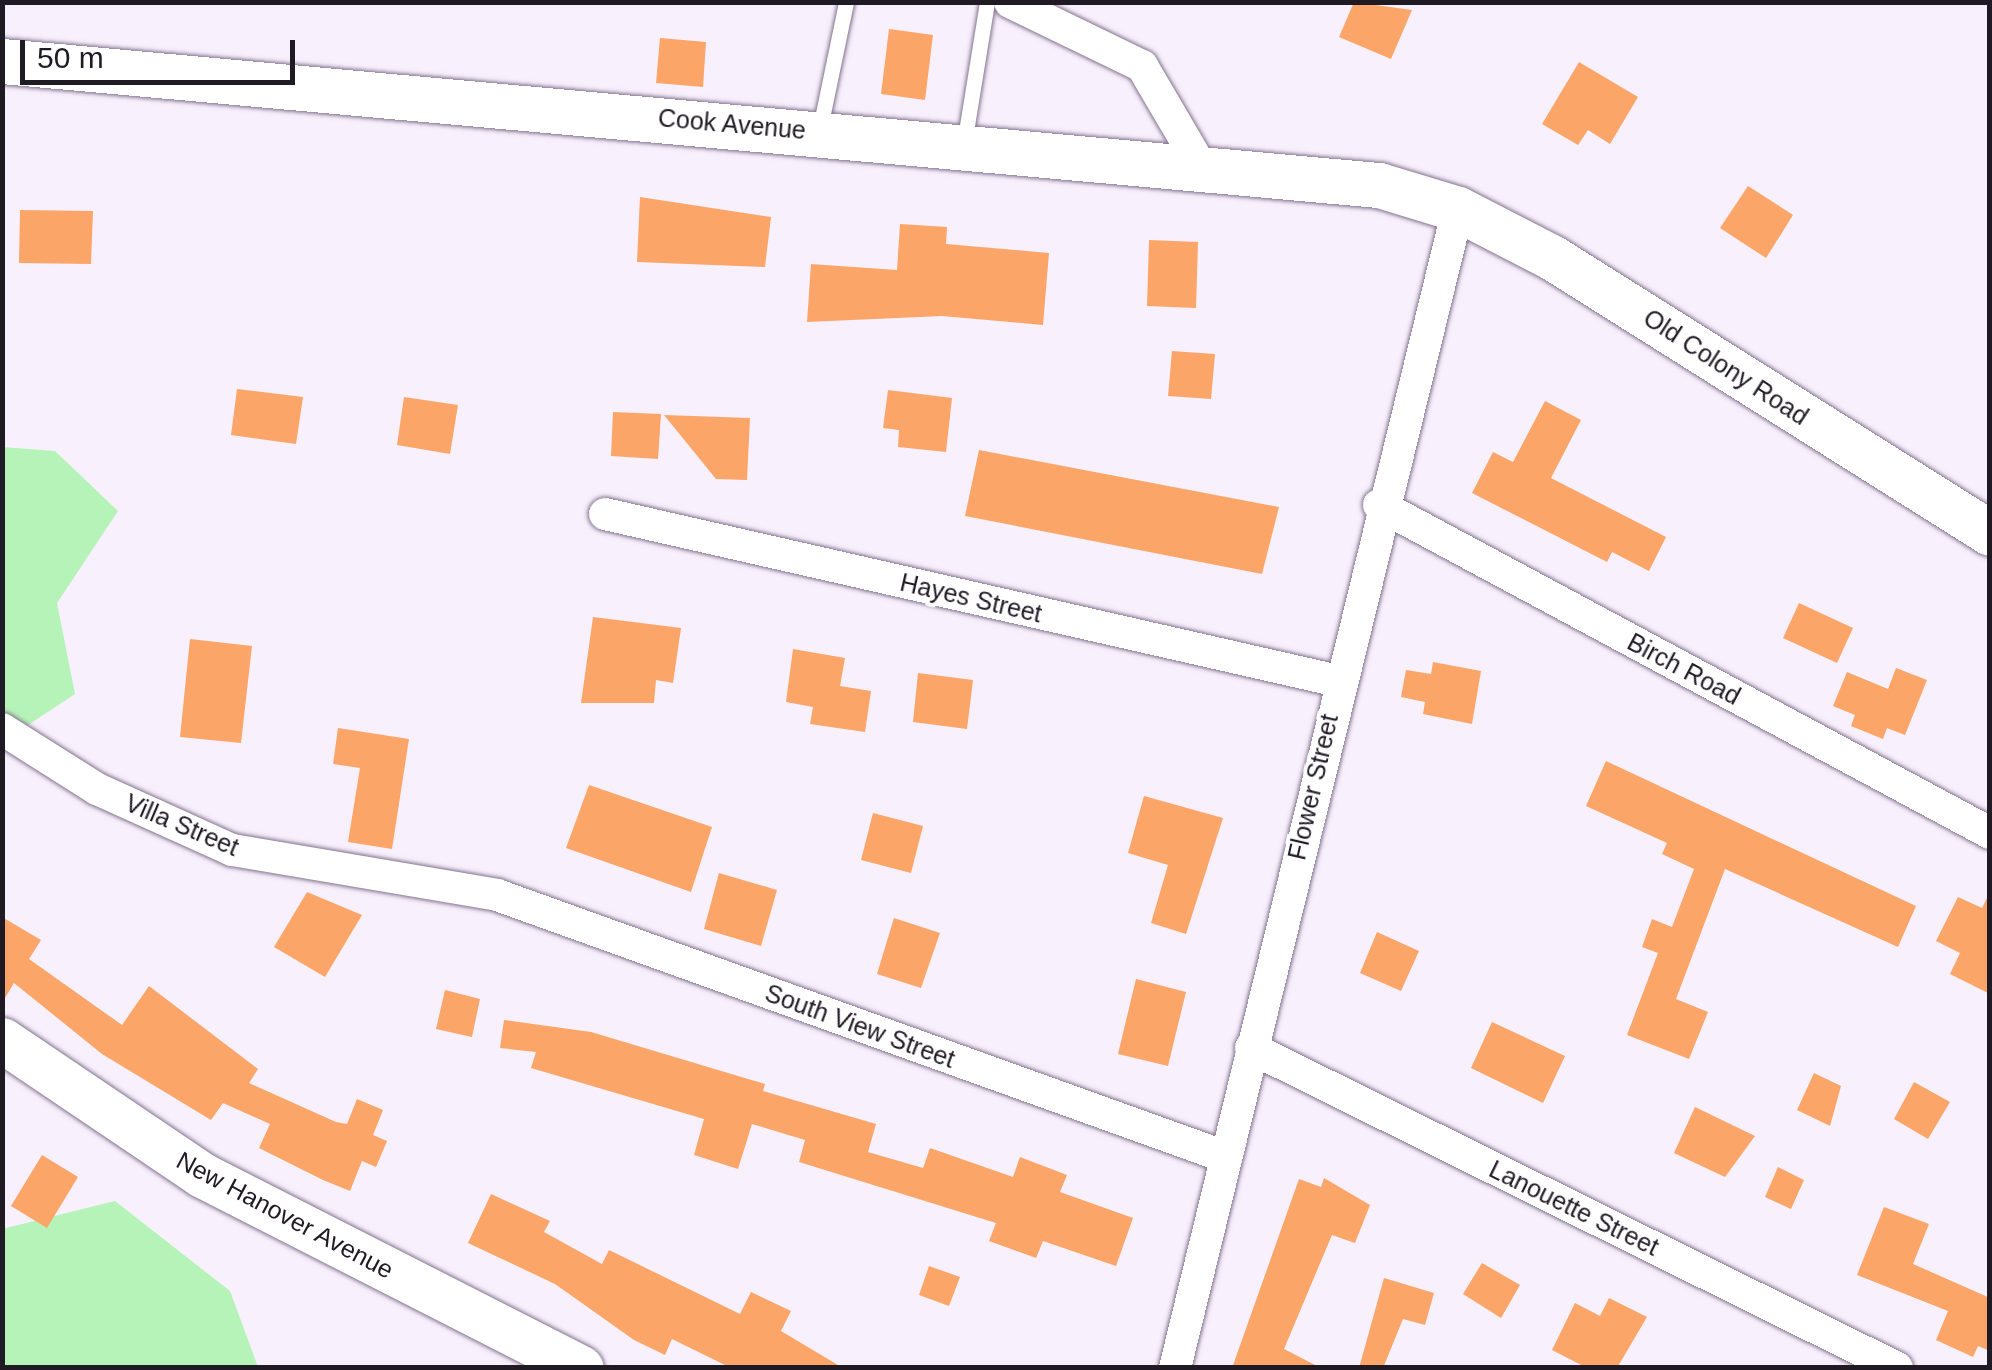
<!DOCTYPE html>
<style>
body{margin:0}
#map{position:relative;width:1992px;height:1370px;overflow:hidden;background:#f8f0fd;font-family:Helvetica,sans-serif}
div>[style]{position:absolute}
[style*='--x']{left:calc(var(--x)*1px);top:calc(var(--y)*1px);width:calc(var(--w)*1px);rotate:calc(var(--a)*1deg)}
.green>*{inset:0;background:#b6f3b9}
.building>*{inset:0;background:#fba568}
.roads{filter:drop-shadow(0 0 2px #83738e) drop-shadow(0 0 2px #83738e)}
.lane>*{height:15px;margin:-7.5px;padding:0 7.5px;transform-origin:7.5px;border-radius:7.5px;background:#fff}
.street>*{height:32px;margin:-16px;padding:0 16px;transform-origin:16px;border-radius:16px;background:#fff}
.secondary>*{height:45px;margin:-22.5px;padding:0 22.5px;transform-origin:22.5px;border-radius:22.5px;background:#fff}
span{translate:-50% -50%;white-space:nowrap;text-align:center;line-height:1.15;-webkit-text-stroke:8px #fff;paint-order:stroke}
.street-label{font-size:25px;color:#201a25}
.frame{position:absolute;inset:0;border:5px solid #201a25;pointer-events:none}
.scale{position:absolute;left:20px;top:40px;width:275px;height:45px;box-sizing:border-box;border:5px solid #201a25;border-top:0;padding-left:12px;font-size:30px;line-height:35px;white-space:nowrap;color:#201a25;-webkit-text-stroke:8px #fff;paint-order:stroke}
</style>
<div id="map">
<div class="green">
<div style="clip-path:polygon(2px 447px,55px 451px,118px 511px,57px 603px,75px 694px,25px 727px,3px 712px)"></div>
<div style="clip-path:polygon(115px 1201px,230px 1291px,258px 1367px,3px 1367px,2px 1229px)"></div>
</div>
<div class="building">
<div style="clip-path:polygon(1354px 2px,1412px 10px,1391px 59px,1339px 37px)"></div>
<div style="clip-path:polygon(889px 29px,933px 35px,925px 100px,881px 94px)"></div>
<div style="clip-path:polygon(660px 38px,706px 42px,703px 87px,656px 83px)"></div>
<div style="clip-path:polygon(1579px 62px,1638px 97px,1610px 144px,1588px 130px,1578px 145px,1542px 124px)"></div>
<div style="clip-path:polygon(1748px 186px,1793px 215px,1766px 258px,1720px 228px)"></div>
<div style="clip-path:polygon(640px 197px,771px 217px,765px 267px,637px 262px)"></div>
<div style="clip-path:polygon(20px 210px,93px 211px,91px 264px,19px 263px)"></div>
<div style="clip-path:polygon(900px 224px,947px 227px,946px 244px,1049px 253px,1043px 325px,942px 316px,807px 322px,811px 264px,897px 270px)"></div>
<div style="clip-path:polygon(1149px 240px,1198px 242px,1196px 308px,1147px 306px)"></div>
<div style="clip-path:polygon(1172px 351px,1215px 354px,1211px 399px,1168px 396px)"></div>
<div style="clip-path:polygon(237px 389px,303px 397px,296px 444px,231px 435px)"></div>
<div style="clip-path:polygon(888px 390px,952px 398px,946px 452px,898px 447px,899px 430px,883px 428px)"></div>
<div style="clip-path:polygon(404px 397px,458px 405px,450px 454px,397px 445px)"></div>
<div style="clip-path:polygon(1545px 401px,1581px 420px,1551px 478px,1666px 537px,1649px 571px,1612px 552px,1607px 562px,1472px 493px,1493px 452px,1513px 462px)"></div>
<div style="clip-path:polygon(613px 412px,661px 414px,658px 459px,611px 456px)"></div>
<div style="clip-path:polygon(664px 415px,750px 418px,747px 480px,716px 479px)"></div>
<div style="clip-path:polygon(979px 450px,1279px 507px,1262px 574px,965px 516px)"></div>
<div style="clip-path:polygon(1799px 603px,1853px 628px,1837px 663px,1783px 638px)"></div>
<div style="clip-path:polygon(593px 617px,681px 628px,673px 683px,656px 680px,654px 703px,581px 703px)"></div>
<div style="clip-path:polygon(190px 639px,252px 646px,241px 743px,180px 737px)"></div>
<div style="clip-path:polygon(793px 649px,845px 658px,840px 686px,871px 691px,865px 732px,810px 724px,813px 707px,786px 702px)"></div>
<div style="clip-path:polygon(1433px 662px,1481px 671px,1472px 724px,1423px 714px,1425px 702px,1401px 697px,1406px 670px,1431px 674px)"></div>
<div style="clip-path:polygon(1896px 668px,1927px 680px,1905px 735px,1887px 728px,1883px 739px,1851px 726px,1855px 715px,1833px 706px,1847px 672px,1888px 689px)"></div>
<div style="clip-path:polygon(918px 673px,973px 680px,967px 729px,913px 722px)"></div>
<div style="clip-path:polygon(338px 728px,409px 739px,392px 849px,348px 842px,360px 768px,333px 764px)"></div>
<div style="clip-path:polygon(1606px 761px,1916px 906px,1898px 947px,1725px 869px,1676px 999px,1708px 1012px,1689px 1059px,1627px 1035px,1658px 953px,1642px 947px,1652px 919px,1672px 927px,1694px 869px,1662px 854px,1667px 843px,1586px 806px)"></div>
<div style="clip-path:polygon(589px 785px,712px 827px,691px 892px,566px 848px)"></div>
<div style="clip-path:polygon(1144px 796px,1223px 818px,1186px 934px,1151px 923px,1168px 865px,1128px 853px)"></div>
<div style="clip-path:polygon(873px 813px,923px 826px,911px 873px,861px 860px)"></div>
<div style="clip-path:polygon(719px 873px,777px 890px,761px 946px,704px 929px)"></div>
<div style="clip-path:polygon(307px 892px,362px 915px,325px 977px,274px 947px)"></div>
<div style="clip-path:polygon(1990px 892px,1990px 994px,1950px 974px,1960px 953px,1936px 941px,1958px 897px,1982px 908px)"></div>
<div style="clip-path:polygon(2px 917px,41px 940px,29px 959px,122px 1025px,149px 986px,258px 1069px,249px 1083px,336px 1122px,347px 1124px,357px 1099px,383px 1110px,373px 1135px,387px 1141px,376px 1167px,362px 1161px,350px 1191px,323px 1180px,259px 1148px,270px 1124px,223px 1103px,211px 1120px,102px 1054px,14px 983px,2px 1003px)"></div>
<div style="clip-path:polygon(894px 918px,940px 933px,921px 988px,877px 974px)"></div>
<div style="clip-path:polygon(1377px 932px,1419px 951px,1401px 991px,1360px 973px)"></div>
<div style="clip-path:polygon(1136px 979px,1186px 992px,1168px 1066px,1118px 1054px)"></div>
<div style="clip-path:polygon(445px 990px,480px 999px,472px 1037px,436px 1029px)"></div>
<div style="clip-path:polygon(504px 1020px,591px 1032px,765px 1084px,763px 1091px,876px 1124px,868px 1152px,923px 1168px,930px 1148px,1013px 1177px,1020px 1157px,1067px 1175px,1060px 1192px,1133px 1218px,1116px 1266px,1043px 1241px,1036px 1258px,989px 1241px,996px 1223px,799px 1162px,805px 1140px,752px 1124px,738px 1169px,694px 1155px,704px 1119px,531px 1068px,536px 1052px,500px 1048px)"></div>
<div style="clip-path:polygon(1492px 1022px,1565px 1056px,1543px 1103px,1471px 1068px)"></div>
<div style="clip-path:polygon(1814px 1073px,1841px 1086px,1830px 1126px,1797px 1110px)"></div>
<div style="clip-path:polygon(1914px 1082px,1950px 1102px,1928px 1139px,1894px 1119px)"></div>
<div style="clip-path:polygon(1695px 1107px,1755px 1136px,1725px 1177px,1674px 1153px)"></div>
<div style="clip-path:polygon(42px 1155px,78px 1177px,47px 1228px,11px 1206px)"></div>
<div style="clip-path:polygon(1778px 1167px,1804px 1180px,1791px 1209px,1765px 1197px)"></div>
<div style="clip-path:polygon(1324px 1178px,1370px 1205px,1355px 1243px,1332px 1235px,1284px 1349px,1321px 1368px,1232px 1368px,1299px 1179px,1321px 1187px)"></div>
<div style="clip-path:polygon(491px 1194px,550px 1221px,544px 1232px,602px 1264px,609px 1250px,740px 1314px,751px 1292px,791px 1311px,781px 1331px,843px 1368px,731px 1368px,672px 1339px,665px 1355px,634px 1340px,555px 1284px,468px 1243px)"></div>
<div style="clip-path:polygon(1884px 1207px,1929px 1224px,1913px 1264px,1990px 1298px,1990px 1351px,1978px 1346px,1973px 1357px,1936px 1340px,1948px 1311px,1857px 1275px)"></div>
<div style="clip-path:polygon(1482px 1263px,1520px 1285px,1501px 1318px,1463px 1294px)"></div>
<div style="clip-path:polygon(929px 1266px,960px 1277px,949px 1306px,919px 1295px)"></div>
<div style="clip-path:polygon(1384px 1278px,1434px 1293px,1425px 1325px,1403px 1319px,1383px 1368px,1359px 1368px)"></div>
<div style="clip-path:polygon(1609px 1298px,1647px 1317px,1617px 1368px,1587px 1368px,1552px 1350px,1575px 1303px,1600px 1316px)"></div>
</div>
<div class="roads">
<div class="lane">
<div style="--x:820;--y:128;--w:129;--a:-78.3"></div>
<div style="--x:964;--y:144;--w:144;--a:-80.8"></div>
</div>
<div class="street">
<div style="--x:1010;--y:2;--w:147;--a:25.9"></div>
<div style="--x:1142;--y:66;--w:115;--a:59.6"></div>
<div style="--x:1379;--y:505;--w:693;--a:28.23"></div>
<div style="--x:605;--y:514;--w:752;--a:12.83"></div>
<div style="--x:2;--y:729;--w:112;--a:32.3"></div>
<div style="--x:97;--y:789;--w:148;--a:24.3"></div>
<div style="--x:232;--y:850;--w:269;--a:9.6"></div>
<div style="--x:497;--y:895;--w:771;--a:19.77"></div>
<div style="--x:1251;--y:1048;--w:721;--a:26.35"></div>
<div style="--x:1175;--y:1368;--w:1193;--a:-76.28"></div>
</div>
<div class="secondary">
<div style="--x:2;--y:61;--w:1383;--a:5.15"></div>
<div style="--x:1379;--y:185;--w:83;--a:16.9"></div>
<div style="--x:1458;--y:209;--w:107;--a:27.3"></div>
<div style="--x:1553;--y:258;--w:516;--a:32.18"></div>
<div style="--x:2;--y:1040;--w:241;--a:34"></div>
<div style="--x:202;--y:1175;--w:425;--a:27"></div>
</div>
</div>
<div class="street-label">
<span style="left:732px;top:124px;rotate:5deg">Cook Avenue</span>
<span style="left:1726px;top:367px;rotate:33deg">Old Colony Road</span>
<span style="left:971px;top:598px;rotate:13deg">Hayes Street</span>
<span style="left:1684px;top:669px;rotate:28deg">Birch Road</span>
<span style="left:1313px;top:787px;rotate:-77deg">Flower Street</span>
<span style="left:182px;top:825px;rotate:23deg">Villa Street</span>
<span style="left:860px;top:1026px;rotate:20deg">South View Street</span>
<span style="left:1574px;top:1208px;rotate:26deg">Lanouette Street</span>
<span style="left:285px;top:1215px;rotate:28deg">New Hanover Avenue</span>
</div>
<div class="frame"></div>
<div class="scale">50 m</div>
</div>
